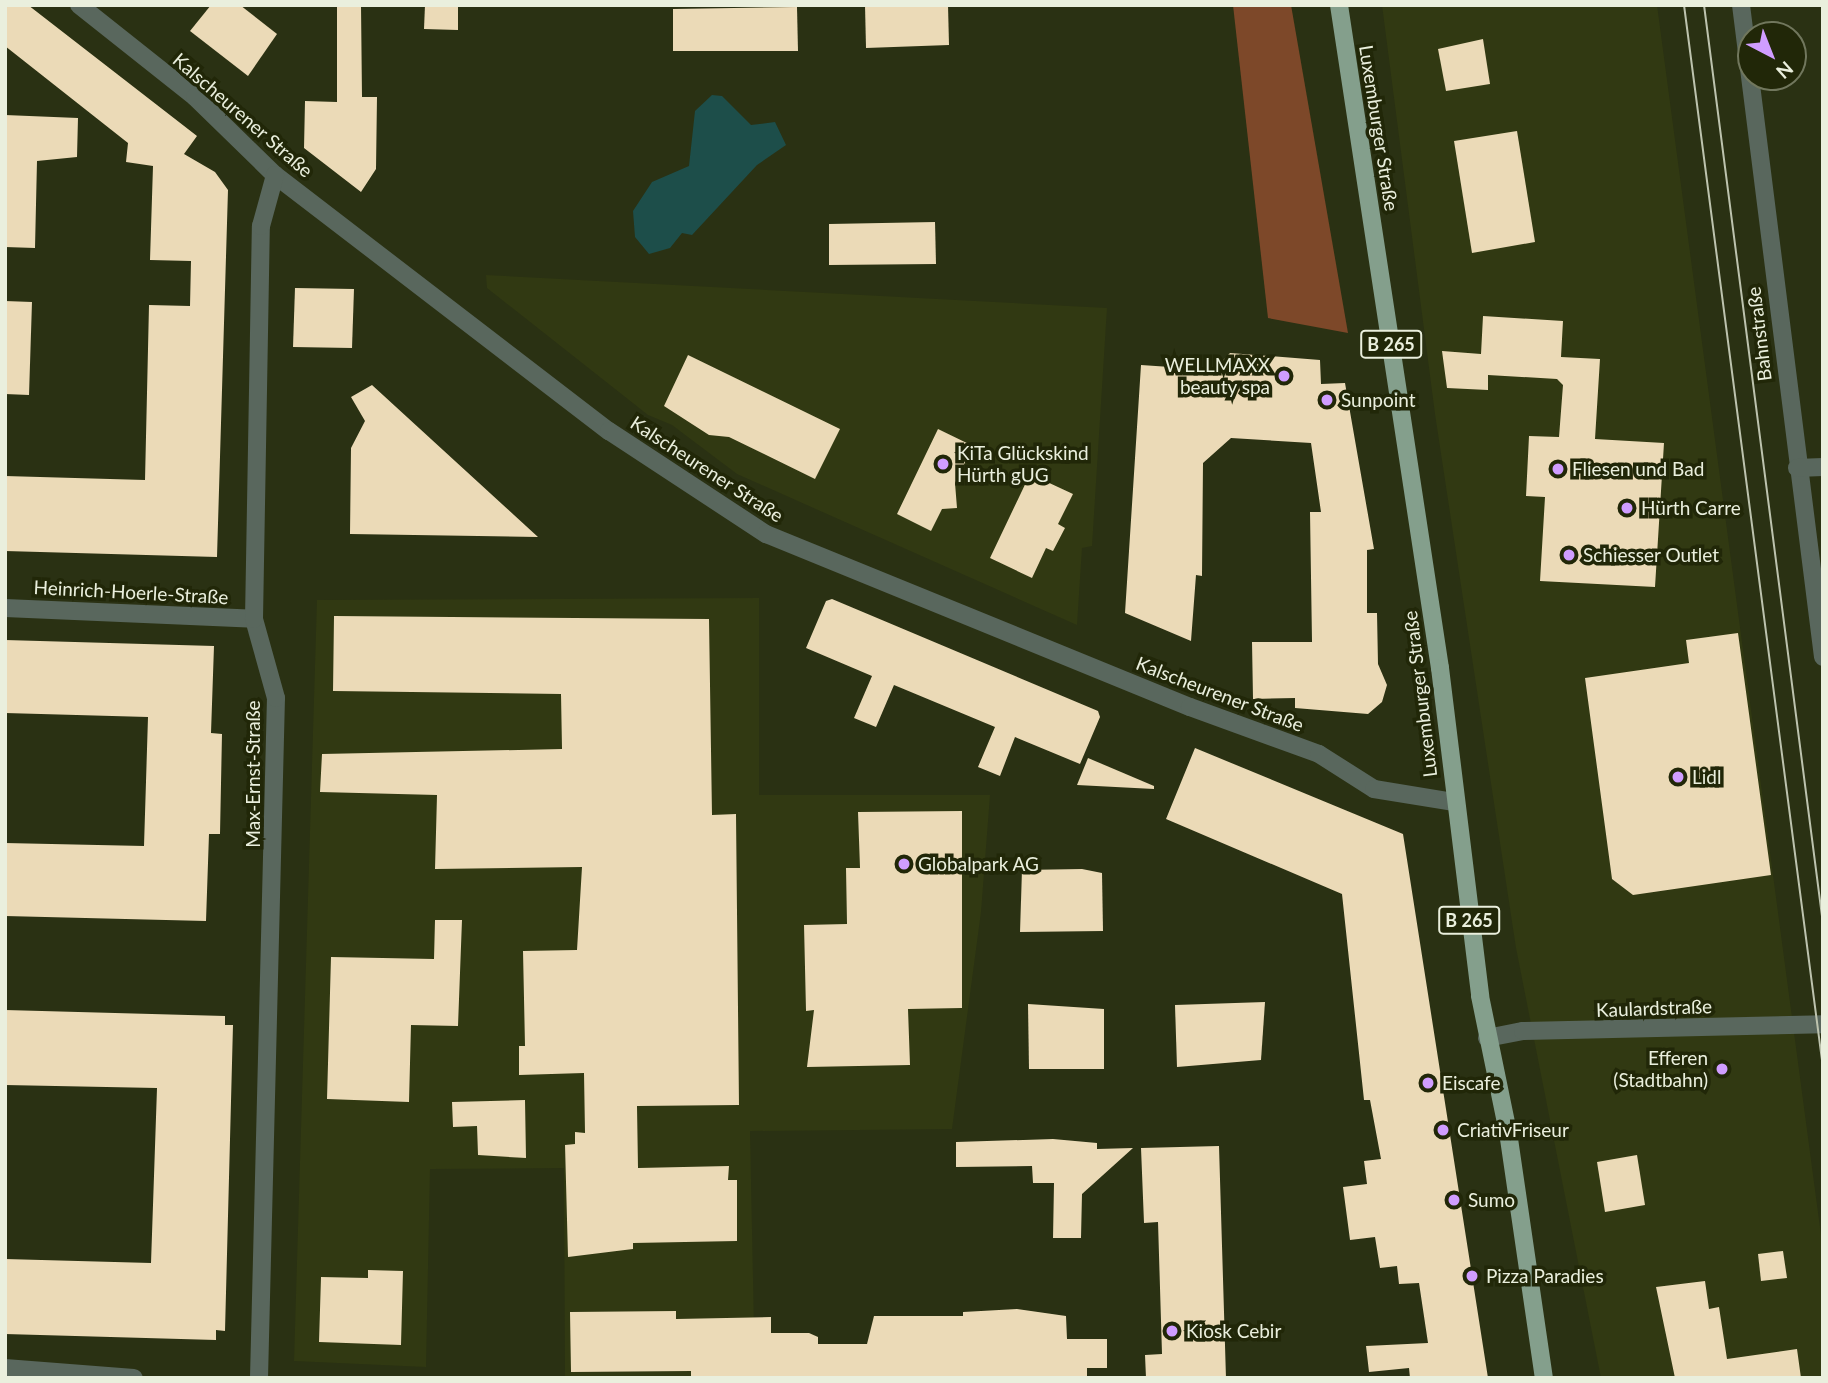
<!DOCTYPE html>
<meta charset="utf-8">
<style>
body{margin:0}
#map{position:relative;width:1828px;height:1383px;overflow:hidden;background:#2a3113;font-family:Lato,sans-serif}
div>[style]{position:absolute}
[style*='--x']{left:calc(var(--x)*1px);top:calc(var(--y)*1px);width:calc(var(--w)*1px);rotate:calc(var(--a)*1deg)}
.built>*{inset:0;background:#313912}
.green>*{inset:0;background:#7d4829}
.water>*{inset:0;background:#1d4e4a}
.building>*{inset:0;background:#ebdab7}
.street>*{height:18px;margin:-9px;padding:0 9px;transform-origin:9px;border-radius:9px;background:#59675d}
.primary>*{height:18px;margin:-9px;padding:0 9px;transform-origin:9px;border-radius:9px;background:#849f8c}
.tram>*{height:2px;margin:-1px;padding:0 1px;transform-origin:1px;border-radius:1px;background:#bdc3ae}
.dots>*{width:19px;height:19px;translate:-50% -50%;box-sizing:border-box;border:4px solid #212708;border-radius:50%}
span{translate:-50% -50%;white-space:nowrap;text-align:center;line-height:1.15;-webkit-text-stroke:7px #212708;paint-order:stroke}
.shield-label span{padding:2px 5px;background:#212708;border:2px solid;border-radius:5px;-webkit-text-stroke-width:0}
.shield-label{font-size:18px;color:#eaefdd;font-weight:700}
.street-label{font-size:19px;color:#eaefdd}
.poi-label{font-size:19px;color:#eaefdd}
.right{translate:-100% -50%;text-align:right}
.left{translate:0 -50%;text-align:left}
.frame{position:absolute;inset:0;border:7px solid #eaefdd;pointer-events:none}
.north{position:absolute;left:1737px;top:21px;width:70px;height:70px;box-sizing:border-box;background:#212708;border:2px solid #71775d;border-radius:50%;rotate:138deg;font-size:19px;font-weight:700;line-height:28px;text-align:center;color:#eaefdd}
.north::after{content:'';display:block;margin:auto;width:24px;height:32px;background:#d09dff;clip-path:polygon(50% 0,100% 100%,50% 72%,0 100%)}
</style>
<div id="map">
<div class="built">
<div style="clip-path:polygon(1382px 5px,1657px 5px,1823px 1250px,1823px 1378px,1601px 1378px,1516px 948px,1435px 414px)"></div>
<div style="clip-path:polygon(486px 275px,1107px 308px,1092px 546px,1082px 548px,1077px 625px,737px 474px,672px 425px,648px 415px,487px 288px)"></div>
<div style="clip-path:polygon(759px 598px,759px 795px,990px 795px,981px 912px,952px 1129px,750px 1131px,755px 1378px,565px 1378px,564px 1168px,430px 1169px,426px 1367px,294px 1361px,317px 600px)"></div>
</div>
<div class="green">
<div style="clip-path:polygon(1233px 5px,1291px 5px,1348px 333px,1268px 318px)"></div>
</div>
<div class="water">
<div style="clip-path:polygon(712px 95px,722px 96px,751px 125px,775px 122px,786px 145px,757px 165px,692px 235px,682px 233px,670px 248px,649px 254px,635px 237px,633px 211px,652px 182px,689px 166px,695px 111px)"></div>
</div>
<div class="building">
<div style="clip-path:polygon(5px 5px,28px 5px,197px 136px,184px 154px,215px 172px,228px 190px,217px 557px,5px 551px,5px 476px,145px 480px,149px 305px,190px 306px,191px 261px,150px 260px,153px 166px,126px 162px,128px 143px,5px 46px)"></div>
<div style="clip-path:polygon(211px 5px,240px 5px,277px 34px,248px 76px,190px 31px)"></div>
<div style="clip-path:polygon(337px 5px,361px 5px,362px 97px,377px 97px,376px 169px,361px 192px,304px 148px,305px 101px,337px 102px)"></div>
<div style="clip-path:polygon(425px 5px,458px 5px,458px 30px,424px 29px)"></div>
<div style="clip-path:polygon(865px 5px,948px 5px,949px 45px,866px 48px)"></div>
<div style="clip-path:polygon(797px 7px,798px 51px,673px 51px,673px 9px)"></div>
<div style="clip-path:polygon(1483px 39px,1490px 84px,1446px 91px,1438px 49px)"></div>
<div style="clip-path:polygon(5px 115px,78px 118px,77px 157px,37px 161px,35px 248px,5px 247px)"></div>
<div style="clip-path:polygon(1517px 131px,1535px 242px,1472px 253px,1454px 141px)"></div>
<div style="clip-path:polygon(935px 222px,936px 264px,829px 265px,829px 224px)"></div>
<div style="clip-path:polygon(295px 288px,354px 289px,352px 348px,293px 347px)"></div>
<div style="clip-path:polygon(5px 301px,32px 302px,29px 395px,5px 394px)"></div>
<div style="clip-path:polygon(1483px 316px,1563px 321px,1561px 357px,1600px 359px,1595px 439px,1664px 443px,1655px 587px,1540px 581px,1545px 497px,1526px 496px,1529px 436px,1559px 437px,1563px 385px,1557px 379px,1488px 375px,1488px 390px,1447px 388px,1442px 351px,1481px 354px)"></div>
<div style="clip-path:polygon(1230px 353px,1320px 360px,1321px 384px,1345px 383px,1374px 549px,1367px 550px,1367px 613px,1377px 613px,1378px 664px,1387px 685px,1382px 702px,1368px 714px,1295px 708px,1295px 698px,1253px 699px,1252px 642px,1312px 642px,1310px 512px,1321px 512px,1311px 443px,1231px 438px,1203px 463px,1202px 576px,1196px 575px,1191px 641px,1125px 613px,1141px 365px,1214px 370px)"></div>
<div style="clip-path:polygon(688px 355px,840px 429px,815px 479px,729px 437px,709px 435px,664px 406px)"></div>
<div style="clip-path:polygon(372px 385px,538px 537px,350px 534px,351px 448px,365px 421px,351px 397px)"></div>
<div style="clip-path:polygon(938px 429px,973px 446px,955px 483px,957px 508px,942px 509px,931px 531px,897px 514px)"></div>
<div style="clip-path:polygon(1030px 474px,1073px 494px,1058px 524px,1065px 528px,1053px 551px,1046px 548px,1032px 578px,990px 558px)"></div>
<div style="clip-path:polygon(832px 599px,1098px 711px,1100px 717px,1080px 764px,1015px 737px,1000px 776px,978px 767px,995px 727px,894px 685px,876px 727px,854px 718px,872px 676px,806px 648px,826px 601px)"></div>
<div style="clip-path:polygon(334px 616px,709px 619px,712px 815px,736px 814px,739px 1105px,637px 1106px,638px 1168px,729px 1166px,728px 1180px,737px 1180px,737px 1241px,633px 1243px,633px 1249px,568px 1257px,565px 1145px,575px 1144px,575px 1132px,585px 1133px,584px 1073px,519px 1075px,519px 1046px,525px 1046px,523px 951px,577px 950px,582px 867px,435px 869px,437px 795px,320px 792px,322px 754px,562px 749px,561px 694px,333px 691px)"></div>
<div style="clip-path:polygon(1738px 633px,1771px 875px,1633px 895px,1612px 879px,1585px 678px,1689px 663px,1686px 640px)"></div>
<div style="clip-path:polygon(5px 640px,214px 646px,211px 733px,222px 734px,220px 834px,209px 834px,206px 921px,5px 916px,5px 843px,144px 846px,148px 717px,5px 713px)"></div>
<div style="clip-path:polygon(1195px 748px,1403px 834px,1488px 1378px,1410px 1378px,1409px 1368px,1369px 1372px,1366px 1346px,1428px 1343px,1419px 1283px,1399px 1284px,1397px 1266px,1380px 1268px,1375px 1237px,1350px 1240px,1343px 1187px,1367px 1184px,1364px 1161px,1381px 1159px,1370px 1100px,1364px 1100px,1342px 894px,1166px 819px)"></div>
<div style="clip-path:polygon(1088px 758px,1154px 786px,1154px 789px,1077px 785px)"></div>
<div style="clip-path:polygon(962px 811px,962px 1008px,908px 1009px,910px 1065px,807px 1067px,814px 1010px,806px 1011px,804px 925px,847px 924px,846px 868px,860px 868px,858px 812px)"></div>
<div style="clip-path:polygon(1082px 869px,1102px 873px,1103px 931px,1020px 932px,1022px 870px)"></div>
<div style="clip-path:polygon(435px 920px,462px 920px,458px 1026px,411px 1025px,409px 1102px,327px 1099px,331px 957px,434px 959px)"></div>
<div style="clip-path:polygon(1265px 1002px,1261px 1060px,1177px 1067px,1175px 1005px)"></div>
<div style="clip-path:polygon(1028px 1004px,1104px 1009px,1104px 1069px,1029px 1069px)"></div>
<div style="clip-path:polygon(5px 1010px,225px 1016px,225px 1025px,233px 1025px,225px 1331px,216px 1330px,216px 1340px,5px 1334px,5px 1259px,151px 1263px,157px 1088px,5px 1085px)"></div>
<div style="clip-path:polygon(525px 1100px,526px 1158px,478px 1155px,477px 1126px,453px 1127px,452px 1102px)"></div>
<div style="clip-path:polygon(1053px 1139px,1097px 1143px,1097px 1149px,1133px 1148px,1082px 1194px,1081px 1238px,1053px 1238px,1054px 1183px,1033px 1183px,1032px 1166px,956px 1167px,956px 1142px)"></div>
<div style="clip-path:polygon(1219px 1146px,1226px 1378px,1146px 1378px,1145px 1355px,1162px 1354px,1158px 1222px,1144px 1223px,1141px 1148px)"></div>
<div style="clip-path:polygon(1637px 1155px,1645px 1205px,1605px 1212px,1597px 1162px)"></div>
<div style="clip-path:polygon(1783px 1251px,1787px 1278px,1761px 1281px,1758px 1254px)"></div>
<div style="clip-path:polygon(368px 1270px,403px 1271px,401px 1345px,319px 1342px,321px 1277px,368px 1278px)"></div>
<div style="clip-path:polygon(1705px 1281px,1709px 1309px,1719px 1307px,1727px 1359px,1797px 1349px,1801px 1378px,1675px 1378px,1656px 1287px)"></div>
<div style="clip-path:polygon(1017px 1309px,1066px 1316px,1067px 1339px,1107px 1339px,1107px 1368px,1087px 1368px,1087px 1378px,691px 1378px,691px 1371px,571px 1372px,570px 1312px,676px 1311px,676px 1319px,771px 1317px,771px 1333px,809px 1333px,818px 1337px,818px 1344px,867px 1344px,874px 1316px,963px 1316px,963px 1312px)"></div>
</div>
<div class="street">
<div style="--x:79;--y:5;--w:148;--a:38.4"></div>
<div style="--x:195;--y:97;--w:112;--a:44.3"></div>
<div style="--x:275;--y:175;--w:421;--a:37.5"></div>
<div style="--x:609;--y:431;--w:188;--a:33.3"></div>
<div style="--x:766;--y:534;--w:458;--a:22.2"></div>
<div style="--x:1190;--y:707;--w:137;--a:20"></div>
<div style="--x:1319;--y:754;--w:65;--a:32.5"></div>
<div style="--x:1374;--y:789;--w:80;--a:9.3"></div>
<div style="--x:1741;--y:5;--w:657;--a:82.83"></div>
<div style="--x:1797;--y:468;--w:26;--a:-2"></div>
<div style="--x:5;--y:608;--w:249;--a:2.5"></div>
<div style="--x:1487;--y:1038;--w:37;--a:-11"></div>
<div style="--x:1523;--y:1031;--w:300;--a:-1.3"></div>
<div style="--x:5;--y:1368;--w:129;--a:4.4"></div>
<div style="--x:259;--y:1378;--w:680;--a:-88.57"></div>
<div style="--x:276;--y:698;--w:82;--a:-105.6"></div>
<div style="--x:254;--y:619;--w:393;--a:-89"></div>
<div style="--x:261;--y:226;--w:53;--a:-74.6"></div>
</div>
<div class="primary">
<div style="--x:1339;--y:5;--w:671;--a:81.34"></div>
<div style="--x:1440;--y:668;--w:330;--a:83"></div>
<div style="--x:1480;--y:996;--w:139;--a:78.4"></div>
<div style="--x:1508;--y:1132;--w:249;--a:81.7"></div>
</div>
<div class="tram">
<div style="--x:1684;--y:5;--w:1072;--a:82.55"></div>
<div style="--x:1704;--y:5;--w:927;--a:82.62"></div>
</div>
<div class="dots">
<div style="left:1284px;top:376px;background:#d09dff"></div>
<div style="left:1327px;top:400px;background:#d09dff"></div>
<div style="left:943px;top:464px;background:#d09dff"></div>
<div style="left:1558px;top:469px;background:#d09dff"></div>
<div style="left:1627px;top:508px;background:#d09dff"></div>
<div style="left:1569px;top:555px;background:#d09dff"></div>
<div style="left:1678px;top:777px;background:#d09dff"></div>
<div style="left:904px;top:864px;background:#d09dff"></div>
<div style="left:1722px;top:1069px;background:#d09dff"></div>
<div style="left:1428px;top:1083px;background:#d09dff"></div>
<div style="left:1443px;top:1130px;background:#d09dff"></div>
<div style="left:1454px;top:1200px;background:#d09dff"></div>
<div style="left:1472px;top:1276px;background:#d09dff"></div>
<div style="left:1172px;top:1331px;background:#d09dff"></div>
</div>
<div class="shield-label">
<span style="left:1391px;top:344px">B 265</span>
<span style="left:1469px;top:920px">B 265</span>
</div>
<div class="street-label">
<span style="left:243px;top:115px;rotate:41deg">Kalscheurener Straße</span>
<span style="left:1379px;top:128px;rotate:81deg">Luxemburger Straße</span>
<span style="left:1759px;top:334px;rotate:-97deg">Bahnstraße</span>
<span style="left:707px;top:469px;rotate:33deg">Kalscheurener Straße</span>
<span style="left:131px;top:592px;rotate:3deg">Heinrich-Hoerle-Straße</span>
<span style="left:1220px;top:694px;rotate:21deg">Kalscheurener Straße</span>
<span style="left:1420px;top:694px;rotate:-97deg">Luxemburger Straße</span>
<span style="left:253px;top:774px;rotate:-90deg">Max-Ernst-Straße</span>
<span style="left:1654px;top:1008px;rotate:-2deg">Kaulardstraße</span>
</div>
<div class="poi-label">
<span class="right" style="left:1270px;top:376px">WELLMAXX<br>beauty spa</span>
<span class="left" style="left:1341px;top:400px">Sunpoint</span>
<span class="left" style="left:957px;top:464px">KiTa Glückskind<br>Hürth gUG</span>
<span class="left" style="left:1572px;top:469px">Fliesen und Bad</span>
<span class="left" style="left:1641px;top:508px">Hürth Carre</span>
<span class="left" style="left:1583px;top:555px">Schiesser Outlet</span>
<span class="left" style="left:1692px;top:777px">Lidl</span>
<span class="left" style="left:918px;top:864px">Globalpark AG</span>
<span class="right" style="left:1708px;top:1069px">Efferen<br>(Stadtbahn)</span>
<span class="left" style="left:1442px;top:1083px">Eiscafe</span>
<span class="left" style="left:1457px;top:1130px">CriativFriseur</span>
<span class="left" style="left:1468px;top:1200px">Sumo</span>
<span class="left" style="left:1486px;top:1276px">Pizza Paradies</span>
<span class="left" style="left:1186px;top:1331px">Kiosk Cebir</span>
</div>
<div class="frame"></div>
<div class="north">N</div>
</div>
